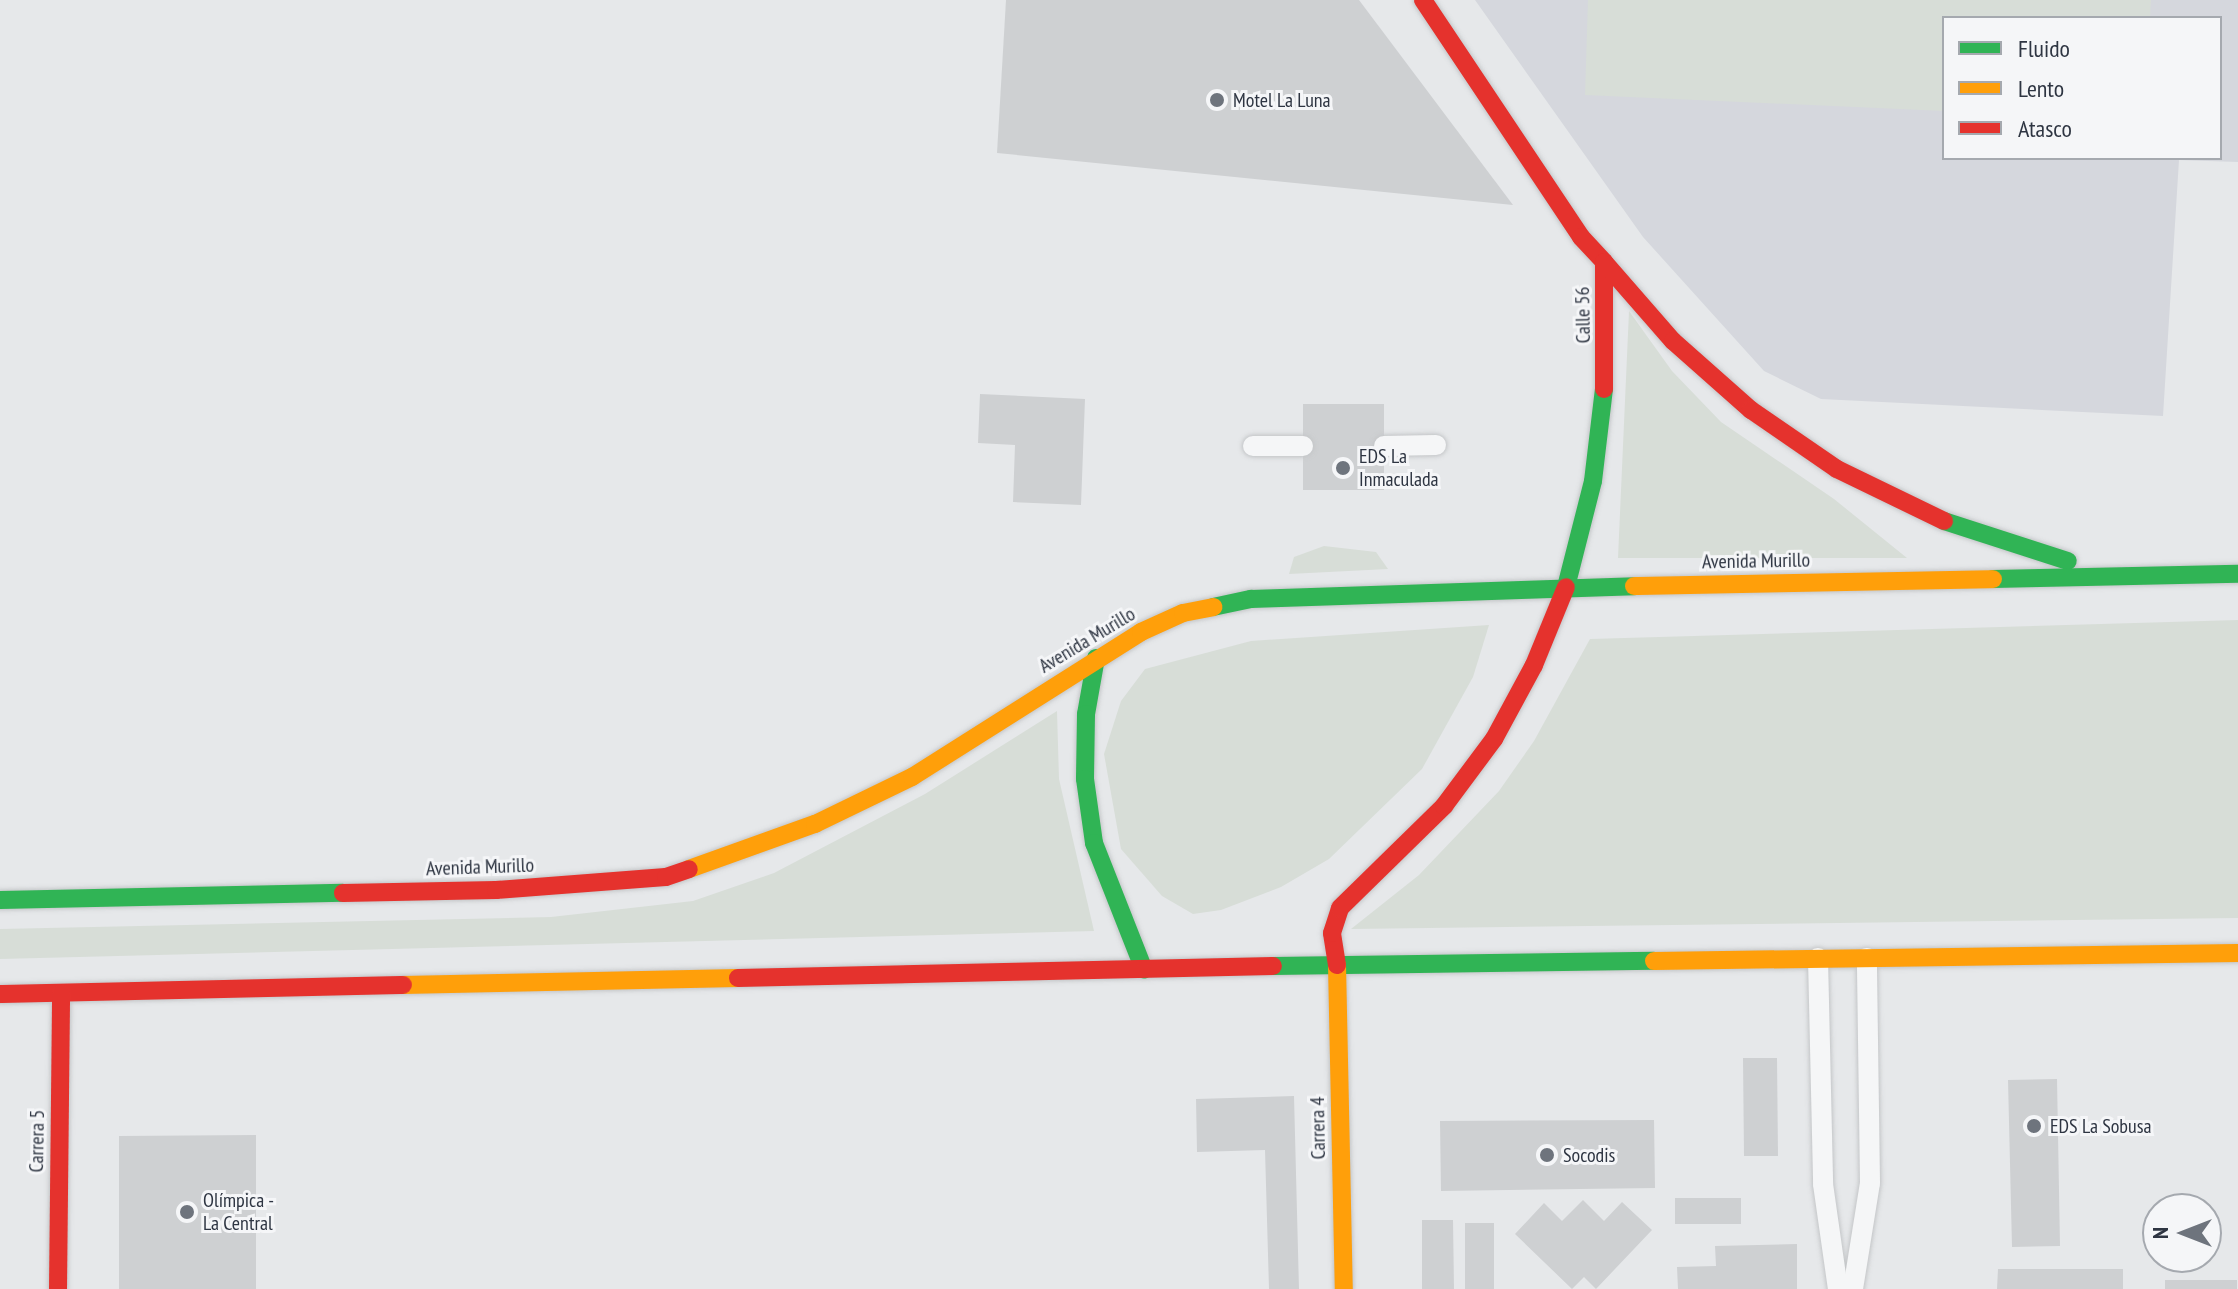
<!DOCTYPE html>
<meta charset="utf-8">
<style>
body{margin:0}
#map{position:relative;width:2238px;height:1289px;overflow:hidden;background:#e6e8ea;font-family:"PT Sans Narrow",sans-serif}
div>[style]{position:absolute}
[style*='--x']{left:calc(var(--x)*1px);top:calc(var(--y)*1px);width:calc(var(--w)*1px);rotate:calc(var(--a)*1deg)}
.built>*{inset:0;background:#d5d7dd}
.green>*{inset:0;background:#d7ddd7}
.building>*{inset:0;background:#ced0d2}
.roads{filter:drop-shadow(0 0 2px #c4c6c8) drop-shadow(0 0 2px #c4c6c8)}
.lane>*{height:20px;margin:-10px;padding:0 10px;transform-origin:10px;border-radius:10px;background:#f5f6f7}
.fast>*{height:18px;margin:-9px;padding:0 9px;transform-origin:9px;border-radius:9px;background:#30b455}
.slow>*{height:18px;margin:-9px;padding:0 9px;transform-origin:9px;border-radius:9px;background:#ff9f0a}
.jam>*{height:18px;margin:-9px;padding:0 9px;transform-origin:9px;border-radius:9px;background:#e5322d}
.dots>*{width:22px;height:22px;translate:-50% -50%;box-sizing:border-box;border:4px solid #f5f6f8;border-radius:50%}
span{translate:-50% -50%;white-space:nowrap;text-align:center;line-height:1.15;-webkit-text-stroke:6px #f5f6f8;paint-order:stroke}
.poi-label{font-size:20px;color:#2e3542}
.left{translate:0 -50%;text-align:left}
.street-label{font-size:20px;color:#2e3542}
.legend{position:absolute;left:1942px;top:16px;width:280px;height:144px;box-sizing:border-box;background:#f5f6f8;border:2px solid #a5a9af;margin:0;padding:10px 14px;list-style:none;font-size:24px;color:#2e3542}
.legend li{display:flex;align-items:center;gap:16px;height:40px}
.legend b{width:40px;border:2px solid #a5a9af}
.north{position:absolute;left:2142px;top:1193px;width:80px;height:80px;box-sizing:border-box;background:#f5f6f8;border:2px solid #a5a9af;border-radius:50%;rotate:270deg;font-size:22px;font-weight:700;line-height:32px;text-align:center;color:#2e3542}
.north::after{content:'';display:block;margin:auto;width:28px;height:36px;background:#6e747d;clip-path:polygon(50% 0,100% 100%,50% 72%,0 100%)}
</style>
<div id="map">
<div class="built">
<div style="clip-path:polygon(evenodd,1475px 0,2238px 0,2238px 162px,2179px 160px,2163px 416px,1821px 399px,1764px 371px,1643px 237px,1475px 0,1944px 18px,2220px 18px,2220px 158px,1944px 158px,1944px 18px)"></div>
</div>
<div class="green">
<div style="clip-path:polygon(1588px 0,2151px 0,2150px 18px,1944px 18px,1944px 111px,1585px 95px)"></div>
<div style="clip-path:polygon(1629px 311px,1672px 371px,1721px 422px,1834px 499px,1907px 558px,1618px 558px)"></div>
<div style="clip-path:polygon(1324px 546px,1376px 552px,1388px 569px,1289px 574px,1294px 557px)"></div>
<div style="clip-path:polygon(2238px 620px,2238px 918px,1351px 929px,1419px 875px,1499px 791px,1534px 741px,1590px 639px)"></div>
<div style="clip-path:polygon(1489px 625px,1473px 677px,1422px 769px,1329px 859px,1281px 887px,1221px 910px,1193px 914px,1162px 896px,1121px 849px,1104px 754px,1121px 701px,1145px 669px,1251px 641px)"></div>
<div style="clip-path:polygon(1057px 711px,1059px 779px,1094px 931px,0 959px,0 929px,551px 917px,693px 901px,774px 873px,925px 794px)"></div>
</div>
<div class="building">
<div style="clip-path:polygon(1006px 0,1359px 0,1513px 205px,997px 153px)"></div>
<div style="clip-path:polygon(980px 394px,1085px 399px,1081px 505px,1013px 502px,1015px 445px,978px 443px)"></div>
<div style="clip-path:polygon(1303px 404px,1384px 404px,1384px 490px,1303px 490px)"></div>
<div style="clip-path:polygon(1743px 1058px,1777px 1058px,1778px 1156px,1744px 1156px)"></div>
<div style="clip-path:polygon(2057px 1079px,2060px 1246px,2012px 1247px,2008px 1080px)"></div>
<div style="clip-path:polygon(1294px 1096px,1299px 1289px,1269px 1289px,1265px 1150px,1197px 1152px,1196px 1099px)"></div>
<div style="clip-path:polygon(1654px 1120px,1655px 1188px,1441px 1191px,1440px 1121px)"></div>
<div style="clip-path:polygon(256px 1135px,256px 1289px,119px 1289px,119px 1136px)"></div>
<div style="clip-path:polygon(1675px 1198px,1741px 1198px,1741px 1224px,1675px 1224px)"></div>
<div style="clip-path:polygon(1583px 1200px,1604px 1221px,1622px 1202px,1652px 1230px,1596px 1289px,1584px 1277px,1572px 1289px,1515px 1234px,1544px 1203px,1562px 1221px)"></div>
<div style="clip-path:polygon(1422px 1220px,1453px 1220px,1454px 1289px,1422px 1289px)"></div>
<div style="clip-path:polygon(1465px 1223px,1494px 1223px,1494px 1289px,1465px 1289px)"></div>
<div style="clip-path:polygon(1797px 1244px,1797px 1289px,1678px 1289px,1677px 1267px,1716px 1266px,1715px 1246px)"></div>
<div style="clip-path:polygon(1998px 1269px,2123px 1269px,2123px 1289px,1997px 1289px)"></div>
<div style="clip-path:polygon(2165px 1280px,2237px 1280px,2237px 1289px,2165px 1289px)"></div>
</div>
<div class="roads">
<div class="lane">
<div style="--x:1253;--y:446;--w:50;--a:0"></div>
<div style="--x:1384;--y:446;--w:52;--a:-1.1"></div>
<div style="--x:1818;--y:958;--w:226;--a:88.7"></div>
<div style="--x:1823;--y:1184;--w:106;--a:81.9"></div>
<div style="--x:1853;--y:1289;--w:107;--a:-80.9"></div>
<div style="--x:1870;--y:1183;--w:225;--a:-90.8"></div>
</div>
<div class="fast">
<div style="--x:1944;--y:521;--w:130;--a:17.9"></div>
<div style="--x:1993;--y:579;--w:245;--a:-1.2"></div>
<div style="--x:1566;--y:587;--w:109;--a:-75.7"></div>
<div style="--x:1593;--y:481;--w:93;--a:-83.2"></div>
<div style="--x:1213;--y:607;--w:39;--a:-12"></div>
<div style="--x:1251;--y:599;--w:383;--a:-1.9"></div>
<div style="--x:1096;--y:658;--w:57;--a:100.1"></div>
<div style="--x:1086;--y:714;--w:65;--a:90.9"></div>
<div style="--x:1085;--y:779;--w:65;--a:82"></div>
<div style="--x:1094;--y:843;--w:136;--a:68.5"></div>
<div style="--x:0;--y:900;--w:343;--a:-1.2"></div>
<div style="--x:1273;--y:966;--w:381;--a:-0.8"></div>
</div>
<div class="slow">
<div style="--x:1634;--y:586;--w:359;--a:-1.1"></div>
<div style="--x:689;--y:869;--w:134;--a:-19.7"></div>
<div style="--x:815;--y:824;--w:108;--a:-25.9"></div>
<div style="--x:912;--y:777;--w:271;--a:-32.3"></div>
<div style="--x:1141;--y:632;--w:46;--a:-24.3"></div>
<div style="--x:1183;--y:613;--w:31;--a:-11"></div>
<div style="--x:1654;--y:961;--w:584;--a:-0.78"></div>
<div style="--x:1337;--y:965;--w:324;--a:88.8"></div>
<div style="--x:403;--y:985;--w:335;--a:-1.2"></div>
</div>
<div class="jam">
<div style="--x:1423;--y:0;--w:285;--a:56.3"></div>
<div style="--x:1581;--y:237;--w:34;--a:47"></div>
<div style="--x:1604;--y:262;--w:127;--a:90"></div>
<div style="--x:1604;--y:262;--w:105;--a:48.9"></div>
<div style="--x:1673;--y:341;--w:104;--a:41.5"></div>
<div style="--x:1751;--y:410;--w:104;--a:34.5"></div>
<div style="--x:1837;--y:469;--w:119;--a:25.9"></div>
<div style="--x:343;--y:893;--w:153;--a:-1.1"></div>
<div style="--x:496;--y:890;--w:170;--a:-4.4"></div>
<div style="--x:666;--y:877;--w:24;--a:-19"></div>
<div style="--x:1337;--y:965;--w:32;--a:-99"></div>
<div style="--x:1332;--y:933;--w:26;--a:-72"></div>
<div style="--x:1340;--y:908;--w:146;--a:-44.4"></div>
<div style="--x:1444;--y:806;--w:84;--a:-53.3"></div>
<div style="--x:1494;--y:739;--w:84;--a:-61.6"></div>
<div style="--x:1534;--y:665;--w:84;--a:-67.7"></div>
<div style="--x:738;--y:978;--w:535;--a:-1.28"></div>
<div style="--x:0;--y:994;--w:403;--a:-1.3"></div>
<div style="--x:58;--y:1289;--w:296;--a:-89.4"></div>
</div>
</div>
<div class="dots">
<div style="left:1217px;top:100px;background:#6e747d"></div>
<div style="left:1343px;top:468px;background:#6e747d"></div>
<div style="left:2034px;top:1126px;background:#6e747d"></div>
<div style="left:1547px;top:1155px;background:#6e747d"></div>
<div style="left:187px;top:1212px;background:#6e747d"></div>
</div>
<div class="poi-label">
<span class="left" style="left:1233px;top:100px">Motel La Luna</span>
<span class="left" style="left:1359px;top:468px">EDS La<br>Inmaculada</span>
<span class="left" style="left:2050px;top:1126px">EDS La Sobusa</span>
<span class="left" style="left:1563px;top:1155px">Socodis</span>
<span class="left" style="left:203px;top:1212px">Olímpica -<br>La Central</span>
</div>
<div class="street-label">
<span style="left:1583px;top:315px;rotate:-91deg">Calle 56</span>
<span style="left:1756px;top:561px;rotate:-1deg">Avenida Murillo</span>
<span style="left:1087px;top:640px;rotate:-31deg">Avenida Murillo</span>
<span style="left:480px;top:867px;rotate:-2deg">Avenida Murillo</span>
<span style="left:1318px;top:1128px;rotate:-91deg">Carrera 4</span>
<span style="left:37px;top:1141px;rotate:-89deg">Carrera 5</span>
</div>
<ul class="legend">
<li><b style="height:10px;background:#30b455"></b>Fluido</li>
<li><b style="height:10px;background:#ff9f0a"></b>Lento</li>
<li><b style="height:10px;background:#e5322d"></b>Atasco</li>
</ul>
<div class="north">N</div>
</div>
